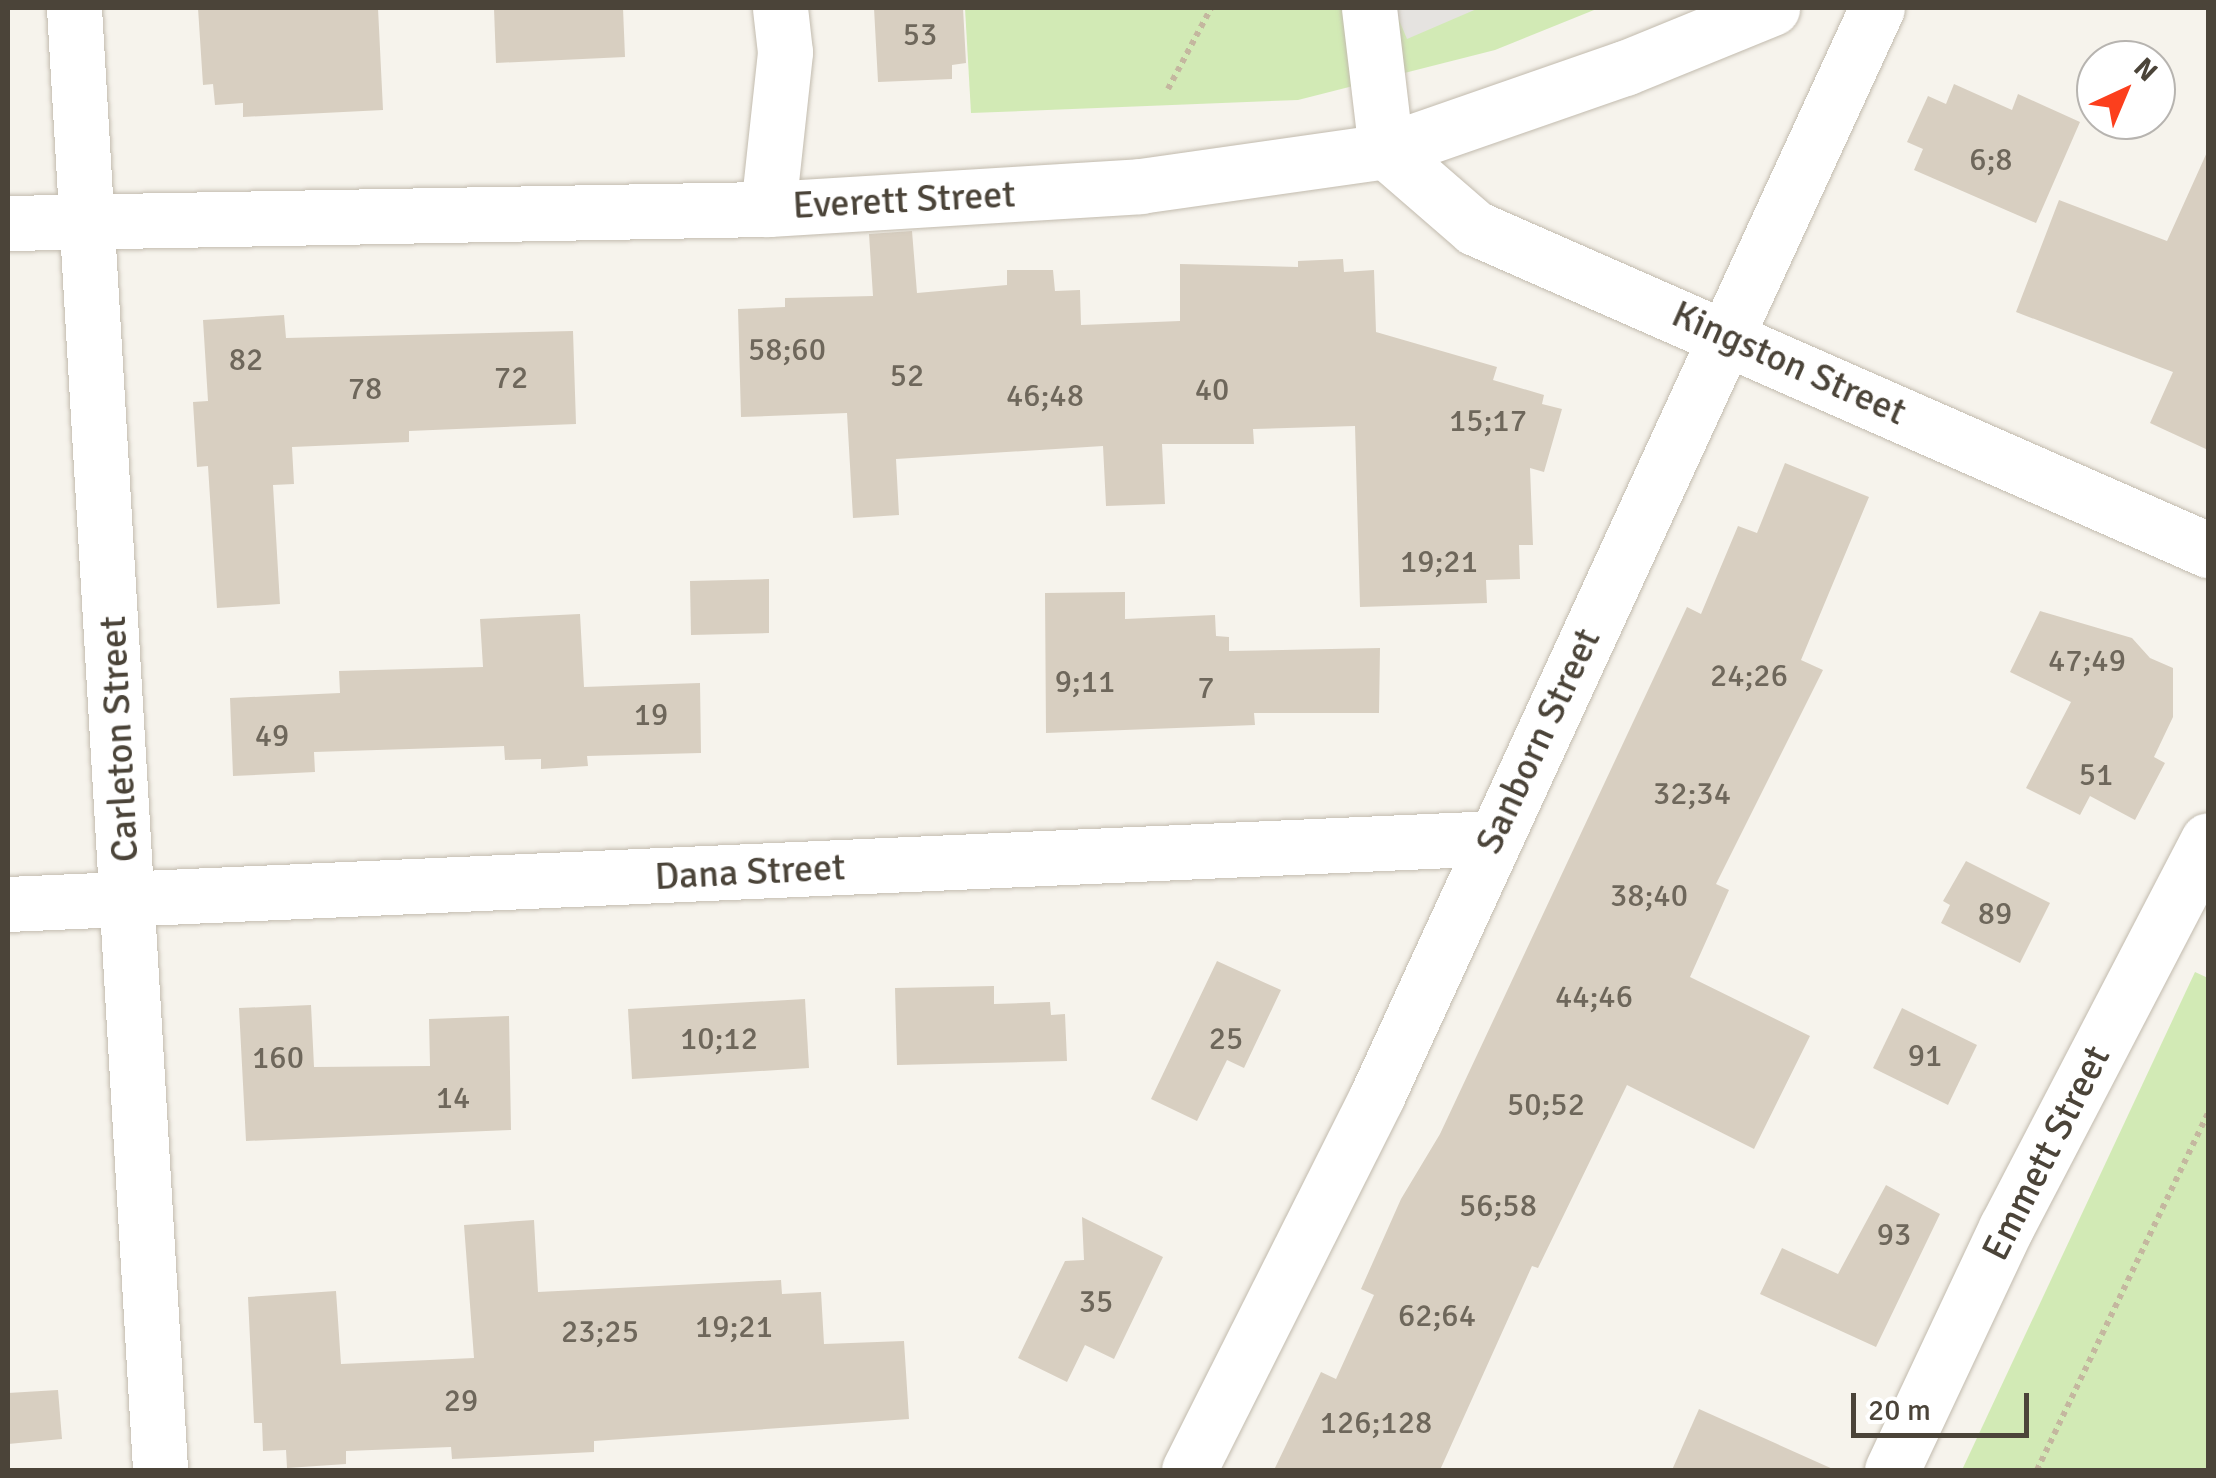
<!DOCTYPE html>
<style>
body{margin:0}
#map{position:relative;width:2216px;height:1478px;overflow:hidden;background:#f6f3ec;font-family:Signika,sans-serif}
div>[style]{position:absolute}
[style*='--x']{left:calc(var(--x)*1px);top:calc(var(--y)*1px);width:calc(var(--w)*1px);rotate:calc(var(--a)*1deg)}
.green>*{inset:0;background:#d2eab5}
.parking>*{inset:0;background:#e5e3e0}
.building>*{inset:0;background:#d8cfc1}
.path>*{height:6px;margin-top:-3px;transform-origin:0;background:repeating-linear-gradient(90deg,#c4b79f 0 5px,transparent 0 10px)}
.roads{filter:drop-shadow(0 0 2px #c2bbae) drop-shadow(0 0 2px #c2bbae)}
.minor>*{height:55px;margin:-27.5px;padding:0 27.5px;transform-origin:27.5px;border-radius:27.5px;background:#fff}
span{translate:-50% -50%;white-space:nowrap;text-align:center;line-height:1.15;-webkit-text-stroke:9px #fff;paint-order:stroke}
.number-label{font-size:32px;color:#6e675b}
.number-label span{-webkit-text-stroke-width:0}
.street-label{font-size:38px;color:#4b4439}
.frame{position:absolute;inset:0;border:10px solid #4b4439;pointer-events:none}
.north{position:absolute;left:2076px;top:40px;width:100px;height:100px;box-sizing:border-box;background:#fff;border:2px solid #b7b4b0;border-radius:50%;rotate:44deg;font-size:28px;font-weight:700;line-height:40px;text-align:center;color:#4b4439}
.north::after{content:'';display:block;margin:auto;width:35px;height:45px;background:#fc3f1d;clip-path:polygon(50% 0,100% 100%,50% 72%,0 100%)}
.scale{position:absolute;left:1851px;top:1393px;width:178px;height:45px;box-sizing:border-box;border:5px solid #4b4439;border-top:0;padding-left:12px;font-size:30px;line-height:35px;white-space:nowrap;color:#4b4439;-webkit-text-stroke:8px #fff;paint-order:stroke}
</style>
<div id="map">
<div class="green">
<div style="clip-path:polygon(965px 8px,1599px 8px,1495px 50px,1298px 100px,971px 113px)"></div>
<div style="clip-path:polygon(2195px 972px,2208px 978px,2208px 1470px,1962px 1470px)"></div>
</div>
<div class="parking">
<div style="clip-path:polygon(1394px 8px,1479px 8px,1407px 39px)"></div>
</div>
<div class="building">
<div style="clip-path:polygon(198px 8px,378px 8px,383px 110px,243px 117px,243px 103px,215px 105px,213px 84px,203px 85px)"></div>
<div style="clip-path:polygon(494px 8px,623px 8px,625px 57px,496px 63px)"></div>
<div style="clip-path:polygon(874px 8px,963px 8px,966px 63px,952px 65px,952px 79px,878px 82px)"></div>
<div style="clip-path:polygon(1954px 84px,2012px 110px,2018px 94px,2080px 122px,2036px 223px,1914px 170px,1923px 149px,1907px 142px,1928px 96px,1946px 104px)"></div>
<div style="clip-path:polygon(2208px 150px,2208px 450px,2150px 423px,2173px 372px,2016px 312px,2059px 200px,2167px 241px)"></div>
<div style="clip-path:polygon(912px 231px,917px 293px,1007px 285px,1007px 270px,1053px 270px,1055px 291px,1080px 290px,1081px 325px,1180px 321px,1180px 264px,1298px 267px,1298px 261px,1343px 259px,1344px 272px,1374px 270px,1376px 332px,1497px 367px,1493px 380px,1544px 395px,1542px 404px,1562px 409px,1544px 472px,1530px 468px,1533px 545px,1519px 545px,1520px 579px,1486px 580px,1487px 603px,1360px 607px,1355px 426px,1253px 429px,1254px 444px,1162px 444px,1165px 504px,1106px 506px,1103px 446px,896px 459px,899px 515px,853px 518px,847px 413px,741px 417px,738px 309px,785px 307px,785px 298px,873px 296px,869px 234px)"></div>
<div style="clip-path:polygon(284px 315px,286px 338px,573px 331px,576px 424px,409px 431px,409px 442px,292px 447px,294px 484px,273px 485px,280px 604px,217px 608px,208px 466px,197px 467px,193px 402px,208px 401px,203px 320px)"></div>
<div style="clip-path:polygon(1785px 463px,1869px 497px,1801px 660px,1823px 670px,1716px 884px,1729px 890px,1690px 977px,1810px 1036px,1754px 1149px,1627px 1085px,1538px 1268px,1532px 1266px,1440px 1470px,1274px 1470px,1321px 1372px,1336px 1379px,1374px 1295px,1361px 1289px,1401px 1199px,1440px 1134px,1687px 607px,1701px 614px,1738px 526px,1757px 533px)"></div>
<div style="clip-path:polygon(769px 579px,769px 633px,691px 635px,690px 581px)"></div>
<div style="clip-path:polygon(1125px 592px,1125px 619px,1215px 615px,1216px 636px,1229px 637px,1229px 651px,1380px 648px,1379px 713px,1254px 713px,1255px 725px,1046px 733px,1045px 593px)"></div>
<div style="clip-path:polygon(2040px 611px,2132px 638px,2150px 658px,2173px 668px,2173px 717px,2154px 757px,2165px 763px,2135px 820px,2090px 796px,2080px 815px,2026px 788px,2071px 702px,2010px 672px)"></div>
<div style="clip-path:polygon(580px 614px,584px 687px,700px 683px,701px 753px,587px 756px,588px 766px,541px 769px,541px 759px,505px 760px,504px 746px,314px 752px,315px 772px,233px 776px,230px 698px,340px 693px,339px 671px,483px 667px,480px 619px)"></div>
<div style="clip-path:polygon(1966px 861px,2050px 903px,2020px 963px,1941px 923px,1950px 905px,1943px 901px)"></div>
<div style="clip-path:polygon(1217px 961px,1281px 990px,1244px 1068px,1227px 1060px,1197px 1121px,1151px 1099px)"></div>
<div style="clip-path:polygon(994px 986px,994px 1004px,1050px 1002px,1051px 1015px,1065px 1014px,1067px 1061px,897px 1065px,895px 988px)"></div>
<div style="clip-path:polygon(805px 999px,809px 1068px,632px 1079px,628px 1009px)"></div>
<div style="clip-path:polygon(311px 1005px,314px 1067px,430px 1066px,429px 1019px,509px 1016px,511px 1130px,246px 1141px,239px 1008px)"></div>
<div style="clip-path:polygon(1902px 1008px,1977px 1045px,1948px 1105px,1873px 1068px)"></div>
<div style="clip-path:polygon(1886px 1185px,1940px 1214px,1876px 1347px,1760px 1294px,1782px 1248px,1838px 1274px)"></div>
<div style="clip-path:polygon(1082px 1217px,1163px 1257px,1114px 1359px,1085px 1345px,1067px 1382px,1018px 1358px,1065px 1261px,1084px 1260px)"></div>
<div style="clip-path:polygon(534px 1220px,538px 1292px,781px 1280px,782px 1294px,821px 1292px,824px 1344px,904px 1341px,909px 1419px,594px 1441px,594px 1452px,452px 1459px,451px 1447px,346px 1451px,346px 1464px,287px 1468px,286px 1450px,263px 1451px,262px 1423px,254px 1423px,248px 1297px,336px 1291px,341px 1364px,474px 1358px,464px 1225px)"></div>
<div style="clip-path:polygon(58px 1390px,62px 1439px,8px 1444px,8px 1393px)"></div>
<div style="clip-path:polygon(1699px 1409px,1835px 1470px,1672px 1470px)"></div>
</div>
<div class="path">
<div style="--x:1168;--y:89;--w:92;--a:-62"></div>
<div style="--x:2037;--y:1470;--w:396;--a:-64.4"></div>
</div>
<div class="roads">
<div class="minor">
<div style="--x:74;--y:8;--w:1465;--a:86.63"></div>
<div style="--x:1369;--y:8;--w:144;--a:83.2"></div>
<div style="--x:1386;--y:151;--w:118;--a:40.9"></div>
<div style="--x:1475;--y:228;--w:801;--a:23.72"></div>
<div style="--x:768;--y:209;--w:158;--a:-83.8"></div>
<div style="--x:785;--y:52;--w:44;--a:-96.5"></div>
<div style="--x:8;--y:223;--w:760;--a:-1.06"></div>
<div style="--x:768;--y:209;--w:373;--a:-3.5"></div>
<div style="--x:1140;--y:186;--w:248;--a:-8.1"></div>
<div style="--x:1386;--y:151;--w:253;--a:-19.2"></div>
<div style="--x:1625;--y:68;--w:159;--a:-22.2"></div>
<div style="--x:8;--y:904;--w:1486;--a:-2.54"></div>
<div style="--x:1189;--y:1470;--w:419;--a:-63.3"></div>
<div style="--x:1377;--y:1096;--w:1197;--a:-65.32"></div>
<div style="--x:1892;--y:1470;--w:268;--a:-64.8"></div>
<div style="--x:2006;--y:1228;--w:437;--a:-62.5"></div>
</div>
</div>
<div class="number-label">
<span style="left:920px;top:35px">53</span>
<span style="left:1991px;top:160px">6;8</span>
<span style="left:787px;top:350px">58;60</span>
<span style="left:246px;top:360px">82</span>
<span style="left:907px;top:376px">52</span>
<span style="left:511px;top:378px">72</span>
<span style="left:365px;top:389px">78</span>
<span style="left:1212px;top:390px">40</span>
<span style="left:1045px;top:396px">46;48</span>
<span style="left:1488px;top:421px">15;17</span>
<span style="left:1439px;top:562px">19;21</span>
<span style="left:2087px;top:661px">47;49</span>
<span style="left:1749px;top:676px">24;26</span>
<span style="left:1085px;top:682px">9;11</span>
<span style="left:1206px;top:688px">7</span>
<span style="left:651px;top:715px">19</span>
<span style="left:272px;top:736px">49</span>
<span style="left:2096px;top:775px">51</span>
<span style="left:1692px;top:794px">32;34</span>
<span style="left:1649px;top:896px">38;40</span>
<span style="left:1995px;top:914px">89</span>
<span style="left:1594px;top:997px">44;46</span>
<span style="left:719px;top:1039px">10;12</span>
<span style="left:1226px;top:1039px">25</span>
<span style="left:1925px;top:1056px">91</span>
<span style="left:278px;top:1058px">160</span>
<span style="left:453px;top:1098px">14</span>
<span style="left:1546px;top:1105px">50;52</span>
<span style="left:1498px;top:1206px">56;58</span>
<span style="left:1894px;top:1235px">93</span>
<span style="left:1096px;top:1302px">35</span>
<span style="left:1437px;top:1316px">62;64</span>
<span style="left:734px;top:1327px">19;21</span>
<span style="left:600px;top:1332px">23;25</span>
<span style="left:461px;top:1401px">29</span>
<span style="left:1376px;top:1423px">126;128</span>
</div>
<div class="street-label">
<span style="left:904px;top:200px;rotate:-3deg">Everett Street</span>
<span style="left:1789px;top:363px;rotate:24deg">Kingston Street</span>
<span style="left:119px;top:739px;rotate:-93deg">Carleton Street</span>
<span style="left:1538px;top:741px;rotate:-65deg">Sanborn Street</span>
<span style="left:750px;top:872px;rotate:-3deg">Dana Street</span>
<span style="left:2046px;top:1153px;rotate:-63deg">Emmett Street</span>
</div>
<div class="frame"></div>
<div class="north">N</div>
<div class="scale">20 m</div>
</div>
